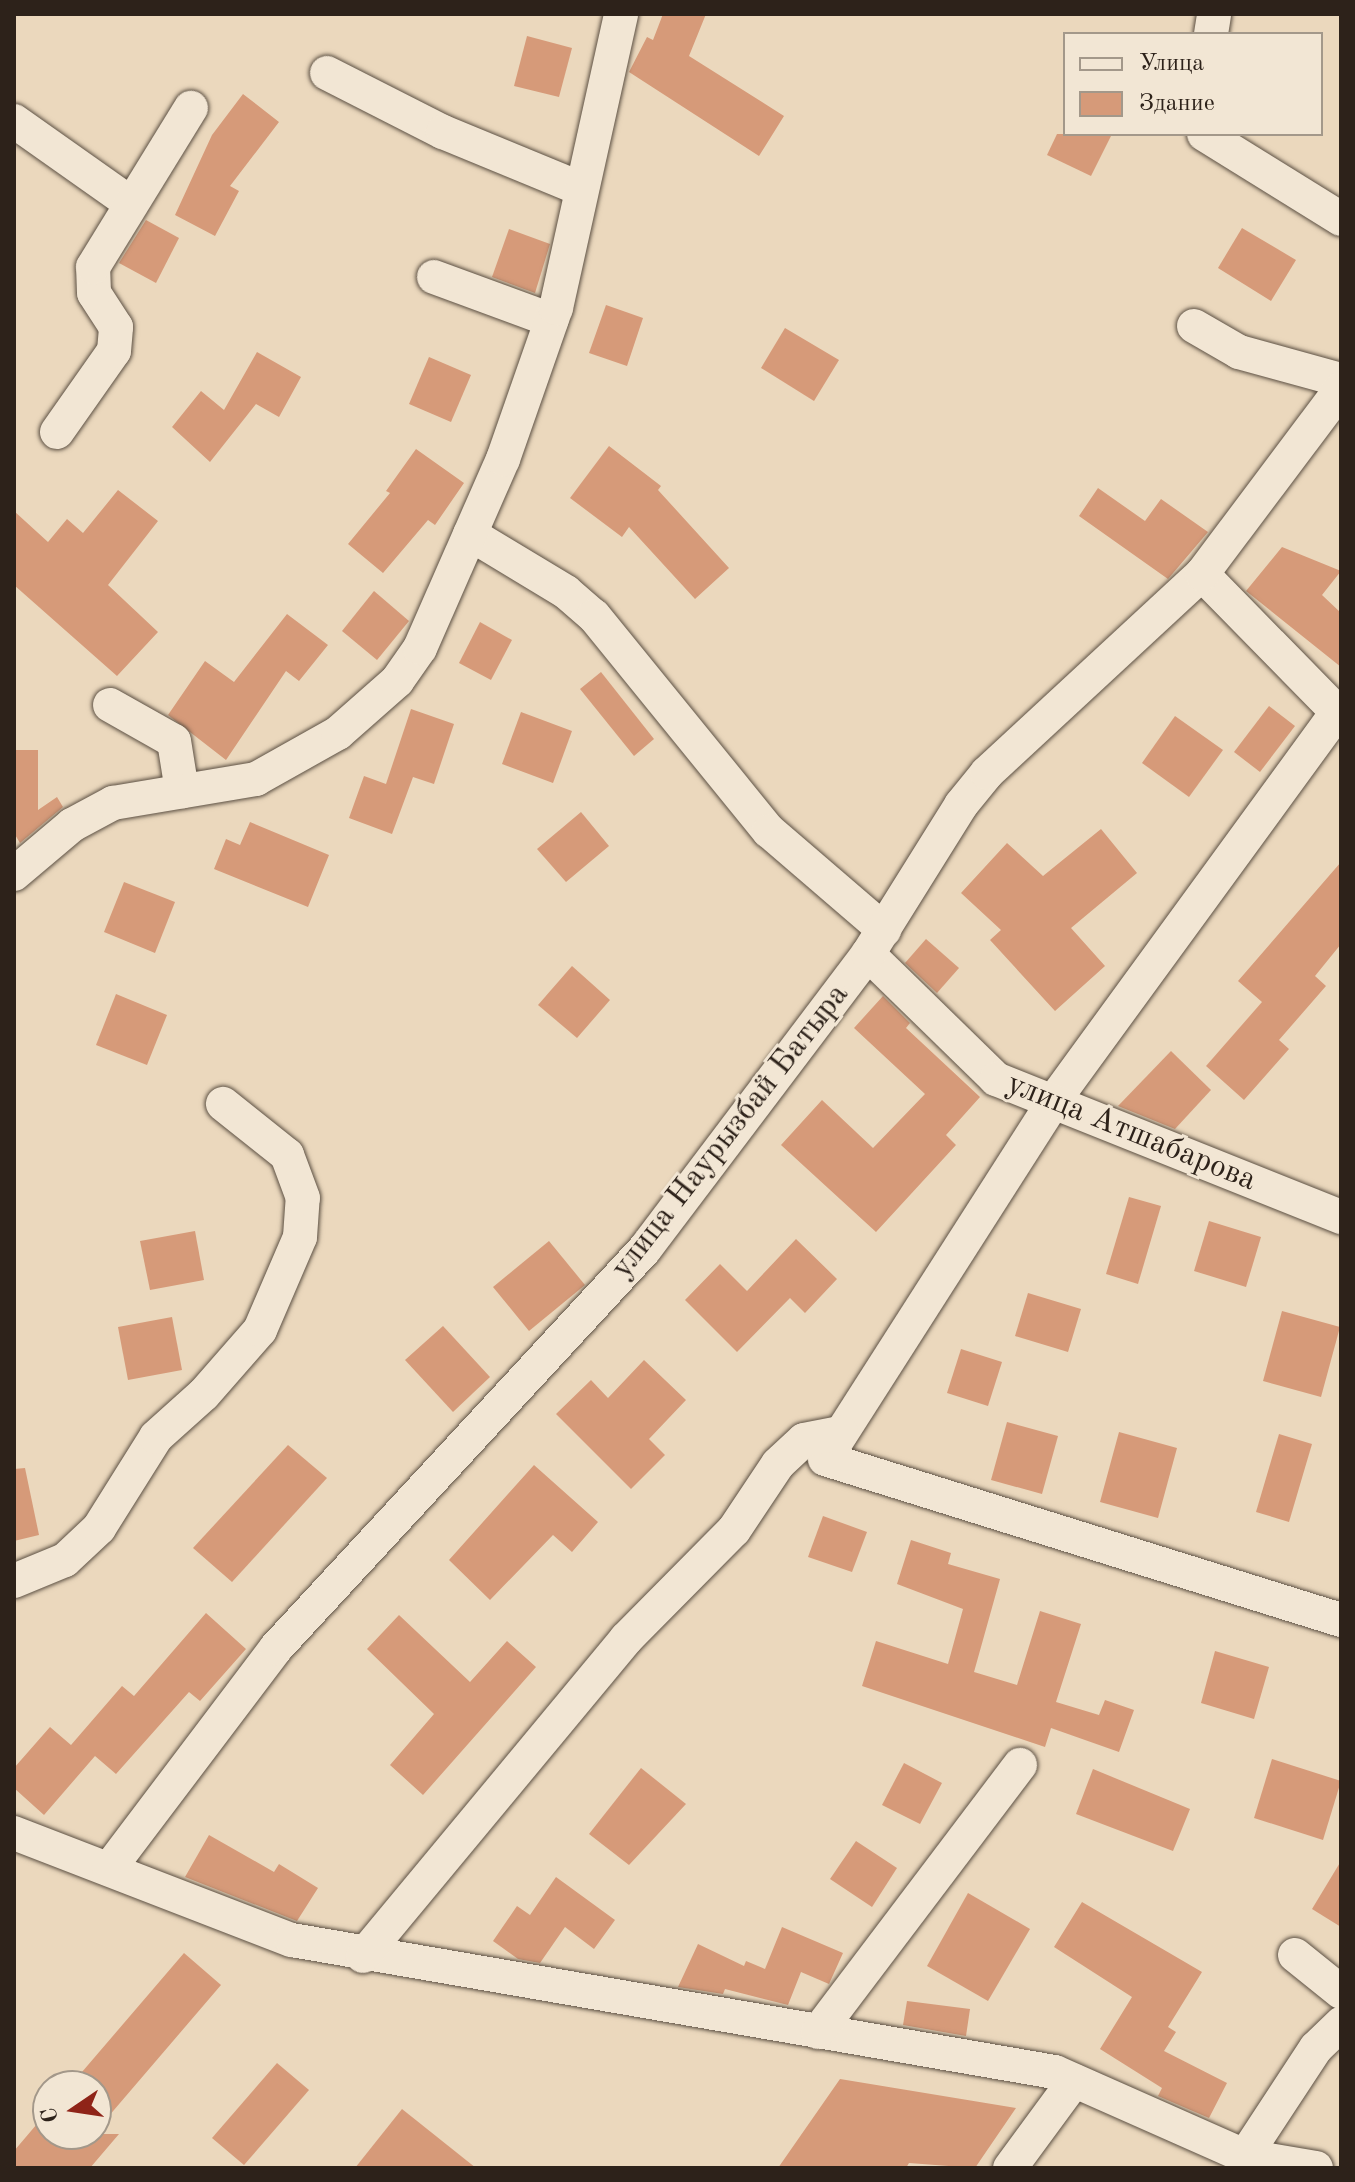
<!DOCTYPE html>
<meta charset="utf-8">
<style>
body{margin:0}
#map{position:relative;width:1355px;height:2182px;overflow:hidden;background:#ebd8bd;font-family:"Old Standard TT",serif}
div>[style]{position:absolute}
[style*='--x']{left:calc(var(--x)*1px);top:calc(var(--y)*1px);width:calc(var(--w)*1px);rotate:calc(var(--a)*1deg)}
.building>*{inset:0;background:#d69a79}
.roads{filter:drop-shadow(0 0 2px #5c5043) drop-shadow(0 0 2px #5c5043)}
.minor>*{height:34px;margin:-17px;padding:0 17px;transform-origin:17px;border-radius:17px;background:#f2e6d4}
span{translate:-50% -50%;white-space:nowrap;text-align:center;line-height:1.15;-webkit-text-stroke:6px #f2e6d4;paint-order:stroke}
.street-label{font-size:32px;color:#2d221a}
.frame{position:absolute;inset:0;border:16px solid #2d221a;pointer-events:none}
.legend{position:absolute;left:1063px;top:32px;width:260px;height:104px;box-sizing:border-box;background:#f2e6d4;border:2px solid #a3988a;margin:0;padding:10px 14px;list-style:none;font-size:24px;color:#2d221a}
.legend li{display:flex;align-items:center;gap:16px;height:40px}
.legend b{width:40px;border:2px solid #a3988a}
.north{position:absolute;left:32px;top:2070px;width:80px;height:80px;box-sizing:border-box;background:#f2e6d4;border:2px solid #a3988a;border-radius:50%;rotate:257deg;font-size:22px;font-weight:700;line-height:32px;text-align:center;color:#2d221a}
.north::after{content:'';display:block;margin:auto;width:28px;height:36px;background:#8f2418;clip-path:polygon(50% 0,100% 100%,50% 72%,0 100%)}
</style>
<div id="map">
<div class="building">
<div style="clip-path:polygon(663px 14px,706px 14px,689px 56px,784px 116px,759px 156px,629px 72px,647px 37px,653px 40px)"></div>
<div style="clip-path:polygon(527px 36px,572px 48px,559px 97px,514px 86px)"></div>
<div style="clip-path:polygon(243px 94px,279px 122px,230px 186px,239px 191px,215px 236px,175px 215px,212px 135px)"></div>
<div style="clip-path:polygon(1057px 134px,1112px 134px,1091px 176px,1047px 155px)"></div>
<div style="clip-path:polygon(146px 220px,179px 238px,156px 283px,119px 263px)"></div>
<div style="clip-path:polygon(1242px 228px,1296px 260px,1271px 301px,1218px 268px)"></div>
<div style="clip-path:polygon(509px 229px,550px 244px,535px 293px,492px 277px)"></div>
<div style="clip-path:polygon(606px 305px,643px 318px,627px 366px,589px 353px)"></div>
<div style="clip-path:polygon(785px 328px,839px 360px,814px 401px,761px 368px)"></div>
<div style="clip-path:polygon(257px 352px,301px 377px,279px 417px,256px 404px,210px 462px,172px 427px,201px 391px,224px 410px)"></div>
<div style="clip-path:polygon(429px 357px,471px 375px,451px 422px,409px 404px)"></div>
<div style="clip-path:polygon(609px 446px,661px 486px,658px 490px,729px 568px,695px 599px,629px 527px,622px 537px,570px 498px)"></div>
<div style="clip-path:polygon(416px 449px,464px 483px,435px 525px,428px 520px,383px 573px,348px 544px,390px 493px,386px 491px)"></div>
<div style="clip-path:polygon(1098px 488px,1145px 521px,1161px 499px,1208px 532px,1168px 579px,1079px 516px)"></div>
<div style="clip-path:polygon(118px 490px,158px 521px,108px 585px,158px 632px,117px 676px,14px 585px,14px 511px,48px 542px,67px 519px,83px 533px)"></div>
<div style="clip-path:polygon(1282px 547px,1341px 571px,1322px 595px,1341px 613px,1341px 667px,1246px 591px)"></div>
<div style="clip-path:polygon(374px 591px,409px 621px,377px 660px,342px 631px)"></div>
<div style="clip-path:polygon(287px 614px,328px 645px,299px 681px,286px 671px,226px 760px,168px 715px,205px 661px,234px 682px)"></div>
<div style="clip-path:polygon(480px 622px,512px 640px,491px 680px,459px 663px)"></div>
<div style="clip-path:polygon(601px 672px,654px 739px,634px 756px,580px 689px)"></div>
<div style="clip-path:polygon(1269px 706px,1295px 726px,1260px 772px,1234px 752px)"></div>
<div style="clip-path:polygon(411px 709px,454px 724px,434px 784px,413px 777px,392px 834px,349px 818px,364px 776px,386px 784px)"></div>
<div style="clip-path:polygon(521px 712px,572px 731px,553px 783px,502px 764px)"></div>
<div style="clip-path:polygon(1175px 716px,1223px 750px,1189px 797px,1142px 763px)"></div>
<div style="clip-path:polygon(14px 750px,38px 750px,38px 810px,57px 797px,63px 807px,20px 843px,14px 833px)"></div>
<div style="clip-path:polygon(581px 812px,609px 846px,566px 882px,537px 849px)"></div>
<div style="clip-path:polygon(250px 822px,329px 855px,308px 907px,214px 869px,226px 839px,240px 845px)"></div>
<div style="clip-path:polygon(1101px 829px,1137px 873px,1071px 928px,1105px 966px,1055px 1011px,990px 940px,1001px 930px,961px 893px,1007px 843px,1043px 876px)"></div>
<div style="clip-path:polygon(1341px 862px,1341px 944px,1315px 976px,1326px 986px,1279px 1040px,1289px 1049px,1244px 1100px,1206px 1066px,1262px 1002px,1238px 981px)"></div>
<div style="clip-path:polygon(124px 882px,175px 902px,155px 953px,104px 932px)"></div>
<div style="clip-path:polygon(926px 939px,959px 968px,937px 993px,905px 963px)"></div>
<div style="clip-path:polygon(572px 966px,610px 1000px,577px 1038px,538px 1005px)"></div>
<div style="clip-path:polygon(116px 994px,167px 1015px,147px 1065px,96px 1045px)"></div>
<div style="clip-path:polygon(883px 996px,910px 1023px,906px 1028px,980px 1097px,946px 1135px,956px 1145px,876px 1232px,781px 1145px,822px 1100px,873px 1148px,925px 1094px,854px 1028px)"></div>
<div style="clip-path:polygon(1171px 1051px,1211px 1090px,1175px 1129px,1118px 1106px)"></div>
<div style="clip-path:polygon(1129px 1197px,1161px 1206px,1138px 1284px,1106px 1274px)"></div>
<div style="clip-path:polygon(1209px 1221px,1261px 1237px,1246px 1287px,1194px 1271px)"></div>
<div style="clip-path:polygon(195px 1231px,204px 1280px,150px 1290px,140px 1241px)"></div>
<div style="clip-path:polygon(796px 1239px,837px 1279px,805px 1313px,790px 1298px,737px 1352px,685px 1300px,720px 1264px,747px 1291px)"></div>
<div style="clip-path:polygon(549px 1241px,585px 1285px,529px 1331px,493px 1287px)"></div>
<div style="clip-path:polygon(1028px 1293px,1081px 1309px,1068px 1352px,1015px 1336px)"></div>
<div style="clip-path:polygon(1282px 1311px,1340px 1327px,1321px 1397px,1263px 1381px)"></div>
<div style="clip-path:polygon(172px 1317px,182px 1370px,128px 1380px,118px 1327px)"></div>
<div style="clip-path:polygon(443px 1326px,490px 1377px,453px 1412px,405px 1360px)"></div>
<div style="clip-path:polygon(961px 1349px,1002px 1362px,988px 1406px,947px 1393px)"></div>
<div style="clip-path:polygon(644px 1360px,686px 1400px,649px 1439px,665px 1455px,631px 1489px,556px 1414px,591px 1380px,608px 1398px)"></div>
<div style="clip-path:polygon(1007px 1422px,1058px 1436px,1042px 1494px,991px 1480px)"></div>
<div style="clip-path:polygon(1119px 1432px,1177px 1448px,1158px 1518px,1100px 1502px)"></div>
<div style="clip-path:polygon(1279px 1434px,1312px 1444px,1289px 1522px,1256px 1512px)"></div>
<div style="clip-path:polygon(288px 1445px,327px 1478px,232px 1582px,193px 1548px)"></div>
<div style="clip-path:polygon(534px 1465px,598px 1522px,572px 1552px,553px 1535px,490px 1600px,449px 1560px)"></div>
<div style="clip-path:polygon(25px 1468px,39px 1535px,14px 1541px,14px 1469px)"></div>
<div style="clip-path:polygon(823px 1516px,867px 1532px,852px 1572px,808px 1557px)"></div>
<div style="clip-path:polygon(911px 1540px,951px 1553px,948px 1564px,1000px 1579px,974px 1672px,1017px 1685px,1040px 1611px,1081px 1624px,1056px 1702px,1099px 1715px,1105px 1700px,1134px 1710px,1119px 1752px,1051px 1728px,1045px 1747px,862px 1686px,876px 1641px,948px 1664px,963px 1609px,897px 1584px)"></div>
<div style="clip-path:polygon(206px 1613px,246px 1649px,200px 1701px,189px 1692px,116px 1774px,95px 1756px,44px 1815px,14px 1788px,14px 1768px,50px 1727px,71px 1745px,122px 1686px,134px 1696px)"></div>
<div style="clip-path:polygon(399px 1615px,470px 1682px,507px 1641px,536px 1667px,423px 1795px,390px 1765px,434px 1714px,367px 1649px)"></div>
<div style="clip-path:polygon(1215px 1651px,1269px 1667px,1254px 1719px,1201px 1703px)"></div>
<div style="clip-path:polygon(1272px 1759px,1341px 1781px,1323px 1840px,1254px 1818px)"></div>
<div style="clip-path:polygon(904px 1763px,942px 1783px,920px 1824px,882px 1805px)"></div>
<div style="clip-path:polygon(641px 1768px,686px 1804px,629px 1865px,589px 1834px)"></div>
<div style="clip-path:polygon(1093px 1769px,1190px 1809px,1173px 1851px,1076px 1814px)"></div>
<div style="clip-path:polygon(209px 1835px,274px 1872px,279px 1864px,318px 1888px,297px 1921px,185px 1877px)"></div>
<div style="clip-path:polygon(856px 1841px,897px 1868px,872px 1907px,830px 1879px)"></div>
<div style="clip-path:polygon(1341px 1861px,1341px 1927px,1312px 1909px)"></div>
<div style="clip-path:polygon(556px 1877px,615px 1920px,594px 1949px,565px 1927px,540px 1963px,518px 1959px,493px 1941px,517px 1906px,530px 1915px)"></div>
<div style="clip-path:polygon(968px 1893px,1030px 1929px,988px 2001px,927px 1966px)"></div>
<div style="clip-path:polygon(1082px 1902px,1202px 1972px,1168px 2027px,1176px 2032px,1164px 2051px,1227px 2083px,1209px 2118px,1158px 2096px,1162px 2088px,1100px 2049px,1132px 1997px,1054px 1947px)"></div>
<div style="clip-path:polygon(782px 1927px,843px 1953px,829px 1984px,801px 1972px,788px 2005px,725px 1989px,723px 1994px,678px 1987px,698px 1944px,744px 1966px,746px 1961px,765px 1969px)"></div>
<div style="clip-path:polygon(184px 1953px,221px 1985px,96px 2131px,96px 2086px,70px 2086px)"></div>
<div style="clip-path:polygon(907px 2001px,970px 2009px,966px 2036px,903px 2025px)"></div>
<div style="clip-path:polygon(277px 2063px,309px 2090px,244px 2165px,212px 2138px)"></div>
<div style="clip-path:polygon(840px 2079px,1016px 2108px,975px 2168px,909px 2163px,906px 2168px,778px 2168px)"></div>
<div style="clip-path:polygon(402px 2109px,476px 2168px,355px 2168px)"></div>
<div style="clip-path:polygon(48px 2111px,48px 2134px,119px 2134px,90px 2168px,14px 2168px,14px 2151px)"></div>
</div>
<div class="roads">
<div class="minor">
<div style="--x:1211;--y:34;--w:20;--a:-81"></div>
<div style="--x:327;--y:73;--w:130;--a:27"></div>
<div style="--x:443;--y:132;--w:149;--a:22.4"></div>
<div style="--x:14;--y:121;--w:141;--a:35.2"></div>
<div style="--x:1204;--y:134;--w:161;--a:31.8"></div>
<div style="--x:434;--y:277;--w:125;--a:20.2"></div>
<div style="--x:1194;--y:326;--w:52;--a:30"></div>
<div style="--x:1239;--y:352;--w:106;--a:15.4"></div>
<div style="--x:57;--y:432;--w:99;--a:-54.9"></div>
<div style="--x:114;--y:351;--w:24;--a:-85"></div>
<div style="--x:116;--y:327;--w:40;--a:-122.9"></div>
<div style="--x:94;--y:293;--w:26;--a:-92"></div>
<div style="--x:93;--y:267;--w:187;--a:-58.4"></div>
<div style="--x:470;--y:534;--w:112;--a:31.1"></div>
<div style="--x:566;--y:592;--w:37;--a:41"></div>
<div style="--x:594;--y:616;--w:277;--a:50.9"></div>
<div style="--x:769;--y:831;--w:152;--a:40.7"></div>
<div style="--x:1202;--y:574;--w:199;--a:45.6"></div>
<div style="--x:110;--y:705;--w:73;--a:29.4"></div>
<div style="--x:174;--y:741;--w:51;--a:80.9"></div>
<div style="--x:1341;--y:707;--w:491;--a:126.1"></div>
<div style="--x:1052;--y:1104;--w:421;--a:122.6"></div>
<div style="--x:825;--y:1459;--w:541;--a:17.33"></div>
<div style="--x:14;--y:874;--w:76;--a:-40.2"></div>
<div style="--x:72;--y:825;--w:47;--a:-28.2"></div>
<div style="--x:113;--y:803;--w:145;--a:-9.5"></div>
<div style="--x:256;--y:779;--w:94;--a:-29.3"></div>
<div style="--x:338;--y:733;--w:79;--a:-41.4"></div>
<div style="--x:397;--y:681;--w:40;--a:-55.1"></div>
<div style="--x:420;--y:648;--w:206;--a:-66.3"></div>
<div style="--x:503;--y:459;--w:160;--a:-70.7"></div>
<div style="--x:556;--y:308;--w:301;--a:-77.5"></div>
<div style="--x:868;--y:954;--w:179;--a:44.3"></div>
<div style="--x:996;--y:1079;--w:372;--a:21.8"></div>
<div style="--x:14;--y:1581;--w:55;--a:-22.4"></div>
<div style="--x:65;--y:1560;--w:47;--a:-43.3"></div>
<div style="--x:99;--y:1528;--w:107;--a:-57.9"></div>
<div style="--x:156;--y:1437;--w:64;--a:-41.9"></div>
<div style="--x:204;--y:1394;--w:85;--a:-48.8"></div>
<div style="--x:260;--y:1330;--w:101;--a:-66.7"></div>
<div style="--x:300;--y:1237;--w:39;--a:-86"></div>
<div style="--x:303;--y:1198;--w:46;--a:-110.4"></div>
<div style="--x:287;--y:1155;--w:82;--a:-141.4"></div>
<div style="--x:14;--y:1833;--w:298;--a:21.1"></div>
<div style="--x:292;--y:1940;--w:774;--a:9.82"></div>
<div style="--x:1055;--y:2072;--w:208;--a:23.9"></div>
<div style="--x:1245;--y:2156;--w:72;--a:9.6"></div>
<div style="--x:109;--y:1869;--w:277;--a:-52.9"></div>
<div style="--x:276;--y:1648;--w:543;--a:-47.24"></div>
<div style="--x:645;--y:1249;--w:370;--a:-52.9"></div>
<div style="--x:868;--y:954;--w:176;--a:-58"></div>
<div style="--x:961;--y:805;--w:41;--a:-50.9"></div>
<div style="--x:987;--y:773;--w:293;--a:-42.8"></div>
<div style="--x:1202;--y:574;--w:231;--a:-53.1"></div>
<div style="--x:1295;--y:1955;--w:59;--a:38.8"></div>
<div style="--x:363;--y:1956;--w:412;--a:-50.3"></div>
<div style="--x:626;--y:1639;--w:153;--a:-45.3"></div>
<div style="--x:734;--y:1530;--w:79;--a:-56.3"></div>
<div style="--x:778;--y:1464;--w:35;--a:-43"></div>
<div style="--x:804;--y:1440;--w:38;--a:-11"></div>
<div style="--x:818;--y:2032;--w:335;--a:-52.9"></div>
<div style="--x:1245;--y:2156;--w:129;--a:-56.7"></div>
<div style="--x:1316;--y:2048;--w:35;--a:-44"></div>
<div style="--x:1010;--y:2168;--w:108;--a:-53.7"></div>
</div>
</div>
<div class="street-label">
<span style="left:731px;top:1132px;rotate:-52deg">улица Наурызбай Батыра</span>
<span style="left:1131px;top:1133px;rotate:22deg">улица Атшабарова</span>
</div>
<div class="frame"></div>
<ul class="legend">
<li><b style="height:10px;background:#f2e6d4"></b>Улица</li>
<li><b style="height:22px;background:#d69a79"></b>Здание</li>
</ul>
<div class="north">С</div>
</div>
